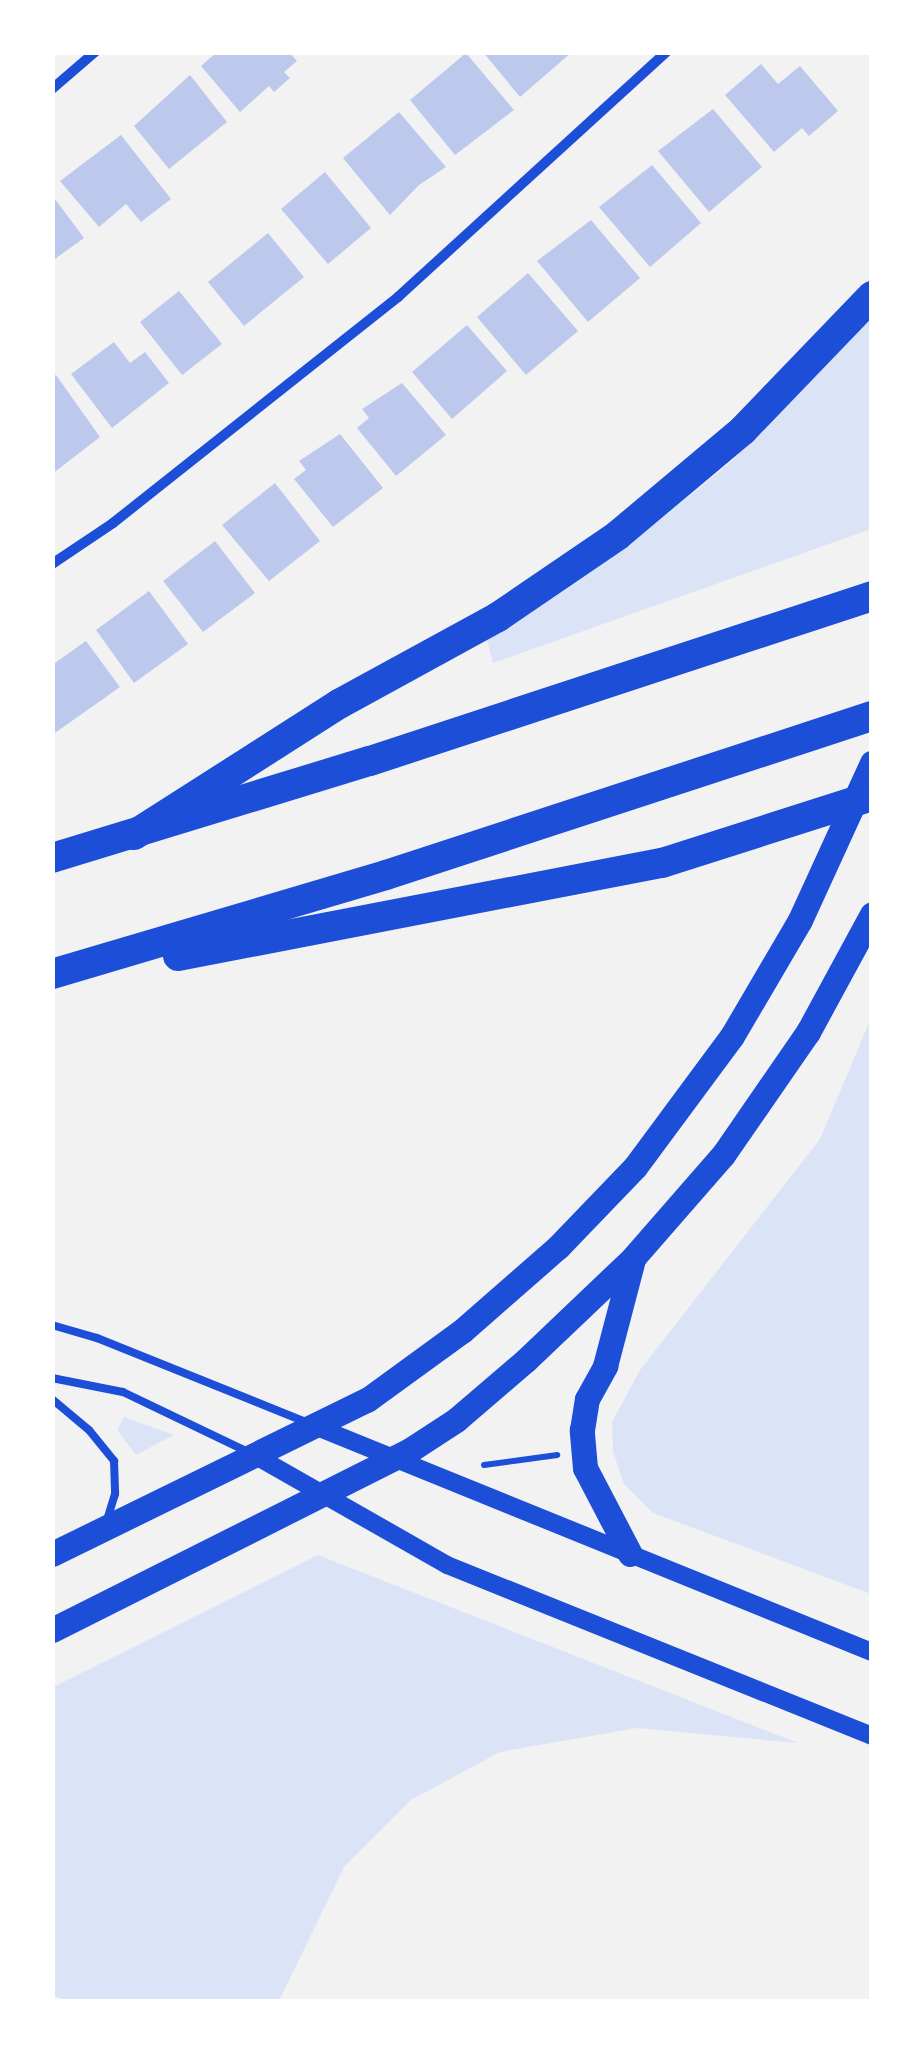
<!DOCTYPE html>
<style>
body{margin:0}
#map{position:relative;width:924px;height:2054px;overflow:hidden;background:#f2f2f2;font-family:Raleway,sans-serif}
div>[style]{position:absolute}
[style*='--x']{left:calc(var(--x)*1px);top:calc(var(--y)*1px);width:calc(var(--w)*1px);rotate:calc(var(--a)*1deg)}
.green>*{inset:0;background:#dbe4f7}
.building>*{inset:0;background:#bdc9ec}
.path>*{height:6px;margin:-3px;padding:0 3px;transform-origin:3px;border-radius:3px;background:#1d4ed8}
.service>*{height:8px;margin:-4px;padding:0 4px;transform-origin:4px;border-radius:4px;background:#1d4ed8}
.minor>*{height:10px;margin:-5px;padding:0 5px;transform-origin:5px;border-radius:5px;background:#1d4ed8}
.tertiary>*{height:18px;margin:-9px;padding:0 9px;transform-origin:9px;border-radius:9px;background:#1d4ed8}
.primary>*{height:25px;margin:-12.5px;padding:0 12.5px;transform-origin:12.5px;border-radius:12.5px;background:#1d4ed8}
.motorway>*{height:30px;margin:-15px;padding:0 15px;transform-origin:15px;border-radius:15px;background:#1d4ed8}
span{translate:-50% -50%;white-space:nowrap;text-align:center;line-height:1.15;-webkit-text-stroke:10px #fff;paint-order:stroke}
.frame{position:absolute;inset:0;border:55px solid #fff;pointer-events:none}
</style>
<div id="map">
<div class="green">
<div style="clip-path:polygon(871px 319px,871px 529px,493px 663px,487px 640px,638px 538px,732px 461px)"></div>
<div style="clip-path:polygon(871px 1018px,871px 1594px,653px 1513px,624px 1484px,613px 1452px,612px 1422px,640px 1370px,820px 1139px)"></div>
<div style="clip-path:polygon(124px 1417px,174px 1435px,136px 1455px,117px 1430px)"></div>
<div style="clip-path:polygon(318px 1555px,798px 1743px,637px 1728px,500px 1752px,411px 1800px,344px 1867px,279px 2001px,72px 2002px,53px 1996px,53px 1687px)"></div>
</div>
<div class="building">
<div style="clip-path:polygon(217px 52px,289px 52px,297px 61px,284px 72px,290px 78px,274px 92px,269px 86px,240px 112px,201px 66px)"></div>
<div style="clip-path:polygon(483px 52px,572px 52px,520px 97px)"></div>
<div style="clip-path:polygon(466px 53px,514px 110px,455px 155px,410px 100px)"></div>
<div style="clip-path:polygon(761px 64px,778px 84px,800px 66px,838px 111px,809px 136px,802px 128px,774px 152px,725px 95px)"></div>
<div style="clip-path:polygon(190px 75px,227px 122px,169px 169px,134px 126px)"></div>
<div style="clip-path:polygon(713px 109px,762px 167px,709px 212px,658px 151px)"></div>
<div style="clip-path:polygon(399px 112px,446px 167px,419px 185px,390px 215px,343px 158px)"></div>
<div style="clip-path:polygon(121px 135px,171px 199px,141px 222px,126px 204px,99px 227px,60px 181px)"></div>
<div style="clip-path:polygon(652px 165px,701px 223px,650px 267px,599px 207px)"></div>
<div style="clip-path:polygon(325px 172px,371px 228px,328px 264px,281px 209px)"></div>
<div style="clip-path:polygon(52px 195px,84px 238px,52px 261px)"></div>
<div style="clip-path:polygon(591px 220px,640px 278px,588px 322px,537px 261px)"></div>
<div style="clip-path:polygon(268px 233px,304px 277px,244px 326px,208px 282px)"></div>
<div style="clip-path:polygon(528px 273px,578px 331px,526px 375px,477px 317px)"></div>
<div style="clip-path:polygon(179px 291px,222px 344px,182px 375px,140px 322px)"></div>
<div style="clip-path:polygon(467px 325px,507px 371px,452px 419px,412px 372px)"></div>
<div style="clip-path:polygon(114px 342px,130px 363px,145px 352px,169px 383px,112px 428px,71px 374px)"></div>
<div style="clip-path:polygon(56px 375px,100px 437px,52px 474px,52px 377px)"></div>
<div style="clip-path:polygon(402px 383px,446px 435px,396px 476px,357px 428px,369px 418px,362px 409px)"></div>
<div style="clip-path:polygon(340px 434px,383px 488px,333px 527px,294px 479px,306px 470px,299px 461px)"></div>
<div style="clip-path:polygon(275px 483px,320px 541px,269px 581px,222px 525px)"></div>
<div style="clip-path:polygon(215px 541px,255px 593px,203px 632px,163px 581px)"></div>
<div style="clip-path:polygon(149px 591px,188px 644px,134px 683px,96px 630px)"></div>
<div style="clip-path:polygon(86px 641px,120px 687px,52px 735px,52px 665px)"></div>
</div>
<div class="path">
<div style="--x:484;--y:1465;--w:74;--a:-7.8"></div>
</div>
<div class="service">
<div style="--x:52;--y:1325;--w:47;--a:16.1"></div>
<div style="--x:97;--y:1338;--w:227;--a:21.9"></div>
<div style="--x:52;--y:1378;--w:72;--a:11.2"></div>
<div style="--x:123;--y:1392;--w:139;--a:25.6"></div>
<div style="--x:52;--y:1399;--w:48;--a:40"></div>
<div style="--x:89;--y:1430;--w:40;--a:51"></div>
<div style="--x:114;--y:1461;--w:33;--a:88"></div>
<div style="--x:115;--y:1494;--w:24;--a:107"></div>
</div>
<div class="minor">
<div style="--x:52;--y:89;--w:57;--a:-40.7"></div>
<div style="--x:52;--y:564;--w:73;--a:-33.9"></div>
<div style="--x:113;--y:523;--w:364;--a:-38.4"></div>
<div style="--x:398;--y:297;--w:363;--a:-42.4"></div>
</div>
<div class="tertiary">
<div style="--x:317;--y:1427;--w:599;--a:22.07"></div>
<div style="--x:256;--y:1456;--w:220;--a:29.7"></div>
<div style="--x:447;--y:1565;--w:458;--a:21.9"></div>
</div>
<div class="primary">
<div style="--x:52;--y:1554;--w:351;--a:-26.1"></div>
<div style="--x:367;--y:1400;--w:117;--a:-36"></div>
<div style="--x:462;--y:1331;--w:128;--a:-41.2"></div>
<div style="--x:558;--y:1247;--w:111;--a:-46.1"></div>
<div style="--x:635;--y:1167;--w:163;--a:-53.5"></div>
<div style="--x:732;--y:1036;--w:134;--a:-59.6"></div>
<div style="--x:800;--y:920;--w:173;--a:-65.4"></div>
<div style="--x:630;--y:1554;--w:97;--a:-117.6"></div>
<div style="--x:585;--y:1468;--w:38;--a:-95"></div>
<div style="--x:582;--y:1430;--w:31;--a:-81"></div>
<div style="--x:587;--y:1399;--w:38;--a:-61"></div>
<div style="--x:605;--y:1366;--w:111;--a:-75.3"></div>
<div style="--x:52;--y:1630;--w:401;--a:-26.7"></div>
<div style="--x:410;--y:1450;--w:55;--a:-33.1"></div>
<div style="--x:456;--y:1420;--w:92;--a:-40.6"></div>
<div style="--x:526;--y:1360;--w:148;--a:-43.6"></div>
<div style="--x:633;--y:1258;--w:137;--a:-48.9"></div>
<div style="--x:723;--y:1155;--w:150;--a:-55.4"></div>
<div style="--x:808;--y:1032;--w:134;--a:-61.5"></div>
</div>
<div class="motorway">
<div style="--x:134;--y:835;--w:243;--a:-32.6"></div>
<div style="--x:339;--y:704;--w:181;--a:-28.7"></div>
<div style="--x:498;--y:617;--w:145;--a:-34.3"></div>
<div style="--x:618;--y:535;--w:163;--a:-40"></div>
<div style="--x:743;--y:430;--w:186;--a:-46.1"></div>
<div style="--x:52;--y:858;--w:332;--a:-17"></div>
<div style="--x:370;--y:761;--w:528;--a:-18.19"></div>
<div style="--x:178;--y:956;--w:493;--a:-10.9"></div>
<div style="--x:662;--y:863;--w:220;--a:-17.7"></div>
<div style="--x:52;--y:974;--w:348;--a:-16.5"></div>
<div style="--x:386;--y:875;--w:511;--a:-18.12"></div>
</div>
<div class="frame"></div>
</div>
